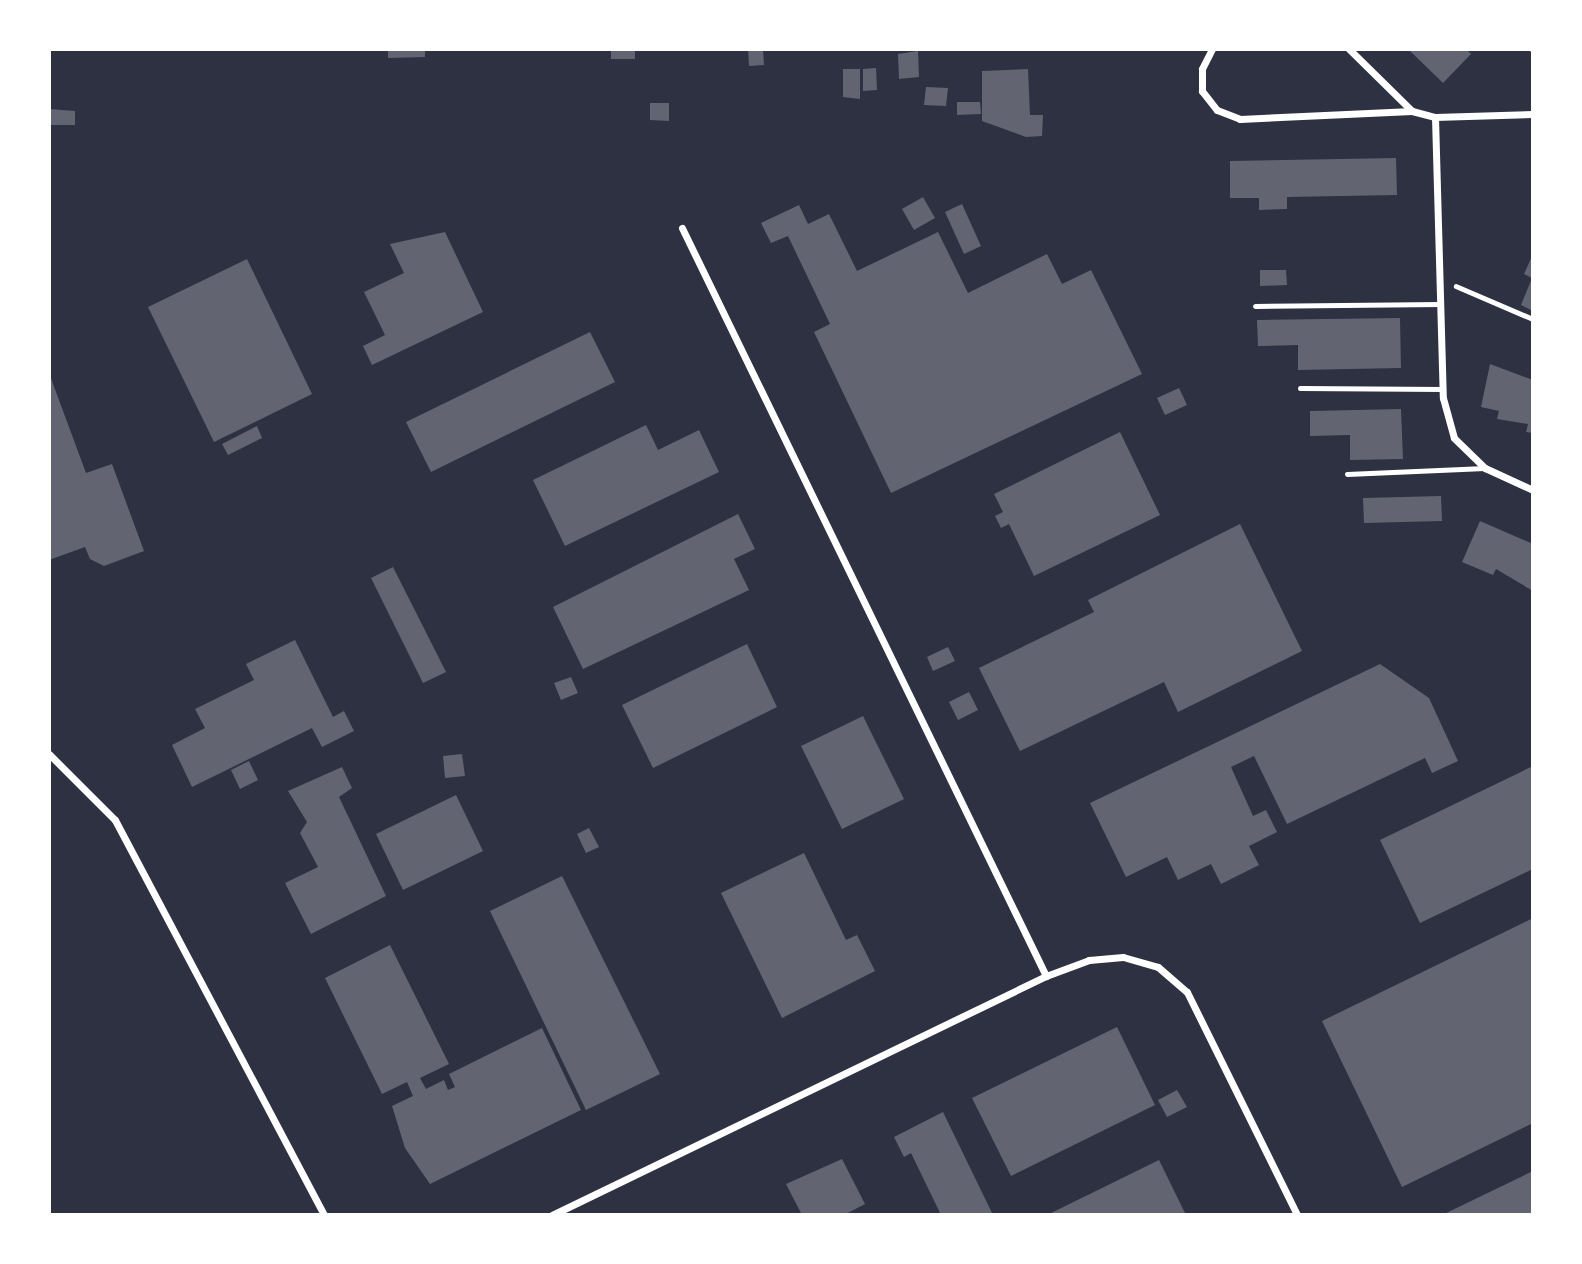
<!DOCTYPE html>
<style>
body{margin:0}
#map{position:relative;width:1582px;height:1264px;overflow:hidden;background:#2d3142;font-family:"Playfair Display",serif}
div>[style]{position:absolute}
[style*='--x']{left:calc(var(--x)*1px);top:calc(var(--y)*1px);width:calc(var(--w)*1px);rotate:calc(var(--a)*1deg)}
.building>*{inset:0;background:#626471}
.path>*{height:4.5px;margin:-2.25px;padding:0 2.25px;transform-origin:2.25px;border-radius:2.25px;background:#fff}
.service>*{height:5px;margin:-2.5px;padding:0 2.5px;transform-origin:2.5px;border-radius:2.5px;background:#fff}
.minor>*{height:7px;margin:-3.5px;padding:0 3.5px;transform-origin:3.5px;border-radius:3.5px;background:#fff}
span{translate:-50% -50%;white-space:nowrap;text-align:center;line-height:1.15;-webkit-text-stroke:6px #fff;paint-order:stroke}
.frame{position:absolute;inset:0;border:51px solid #fff;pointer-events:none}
</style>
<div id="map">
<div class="building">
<div style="clip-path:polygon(388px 49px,425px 49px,425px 57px,388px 58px)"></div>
<div style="clip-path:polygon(611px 49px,635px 49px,635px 59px,611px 59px)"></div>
<div style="clip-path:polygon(748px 49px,763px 49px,764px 65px,749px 66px)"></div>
<div style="clip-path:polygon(1408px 49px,1466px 49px,1471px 54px,1443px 83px)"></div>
<div style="clip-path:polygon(918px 51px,919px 77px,899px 79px,898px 54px)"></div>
<div style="clip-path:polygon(876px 68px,877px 90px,863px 91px,863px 69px)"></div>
<div style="clip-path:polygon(843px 69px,860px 69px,860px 99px,843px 97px)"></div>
<div style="clip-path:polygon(1028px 69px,1030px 115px,1043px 115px,1042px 136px,1026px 137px,982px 121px,982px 71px)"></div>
<div style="clip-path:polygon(926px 87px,948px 88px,946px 106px,924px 105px)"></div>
<div style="clip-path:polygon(957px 102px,980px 102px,981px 114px,957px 115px)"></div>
<div style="clip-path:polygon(650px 103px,669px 103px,669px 121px,650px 120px)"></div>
<div style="clip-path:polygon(49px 109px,75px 111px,75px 125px,49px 125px)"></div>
<div style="clip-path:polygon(1396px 158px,1397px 195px,1287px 197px,1287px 209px,1259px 210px,1259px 198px,1230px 198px,1230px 161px)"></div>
<div style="clip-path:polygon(923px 197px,935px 218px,914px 230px,902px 209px)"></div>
<div style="clip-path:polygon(962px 204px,981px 246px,964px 254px,945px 212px)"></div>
<div style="clip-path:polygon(799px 205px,808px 224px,829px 214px,857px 271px,938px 232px,968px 293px,1047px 254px,1062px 284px,1091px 270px,1142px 374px,891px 493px,814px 332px,830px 324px,788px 236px,771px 243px,761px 223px)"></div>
<div style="clip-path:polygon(445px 232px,483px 312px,372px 365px,363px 346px,385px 335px,364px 292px,404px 273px,390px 244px)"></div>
<div style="clip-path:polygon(1533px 254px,1533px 311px,1521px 305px,1532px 278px,1524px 274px)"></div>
<div style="clip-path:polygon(247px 259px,312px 394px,214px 442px,148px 307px)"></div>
<div style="clip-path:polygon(1260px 270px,1286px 270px,1287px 285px,1260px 286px)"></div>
<div style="clip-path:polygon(1400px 318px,1401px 368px,1298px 370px,1298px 345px,1258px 346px,1257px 320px)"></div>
<div style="clip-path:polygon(590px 332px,615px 382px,431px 472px,406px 422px)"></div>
<div style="clip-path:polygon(1490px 364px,1533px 380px,1533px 433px,1526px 432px,1528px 424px,1497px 419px,1499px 411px,1481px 407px)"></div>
<div style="clip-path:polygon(49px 373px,86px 473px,112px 464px,144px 551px,104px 566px,90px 559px,85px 547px,49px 560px)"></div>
<div style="clip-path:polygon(1179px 388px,1187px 405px,1165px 415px,1157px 398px)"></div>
<div style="clip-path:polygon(1401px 409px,1403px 459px,1350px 460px,1350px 435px,1310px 436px,1310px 411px)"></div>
<div style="clip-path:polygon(646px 425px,658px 450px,699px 430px,719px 472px,565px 546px,533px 480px)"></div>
<div style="clip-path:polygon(257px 426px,262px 438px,228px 455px,222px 444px)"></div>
<div style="clip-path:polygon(1120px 432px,1160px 515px,1034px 576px,1009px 524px,1001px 528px,995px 516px,1003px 512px,994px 494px)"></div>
<div style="clip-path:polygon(1441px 496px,1442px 521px,1364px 523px,1363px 498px)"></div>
<div style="clip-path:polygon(738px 514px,755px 549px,734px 559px,749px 590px,583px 669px,553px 607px)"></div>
<div style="clip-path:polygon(1480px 521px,1533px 544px,1533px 591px,1496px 569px,1493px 575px,1462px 562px)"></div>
<div style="clip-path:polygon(1240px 524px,1302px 651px,1178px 712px,1164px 682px,1020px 751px,979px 668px,1094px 612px,1088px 600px)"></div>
<div style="clip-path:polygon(393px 567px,446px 672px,423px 683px,371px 578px)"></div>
<div style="clip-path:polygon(295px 640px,333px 717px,344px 711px,354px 731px,322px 747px,312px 728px,192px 787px,172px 745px,205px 728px,195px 709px,254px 680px,246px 664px)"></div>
<div style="clip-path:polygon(747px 644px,777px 707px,653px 768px,622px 705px)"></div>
<div style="clip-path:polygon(948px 647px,955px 661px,933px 671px,927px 657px)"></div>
<div style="clip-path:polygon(1380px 664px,1429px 698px,1458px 761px,1432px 773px,1425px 758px,1287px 824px,1254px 756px,1231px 767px,1253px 816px,1266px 810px,1277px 832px,1249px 846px,1259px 865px,1221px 884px,1211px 864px,1178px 880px,1167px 857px,1126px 877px,1090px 803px)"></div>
<div style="clip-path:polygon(571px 677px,578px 693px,561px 700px,554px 683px)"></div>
<div style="clip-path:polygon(969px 692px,978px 710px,958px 720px,949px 702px)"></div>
<div style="clip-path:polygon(863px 716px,904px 799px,842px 829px,801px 746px)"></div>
<div style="clip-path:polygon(462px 754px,465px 776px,445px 778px,443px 756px)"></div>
<div style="clip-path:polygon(249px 761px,258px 780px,240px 789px,231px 770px)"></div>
<div style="clip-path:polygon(1533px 766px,1533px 869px,1420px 923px,1380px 840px)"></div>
<div style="clip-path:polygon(342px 767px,352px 788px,339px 797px,386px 896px,311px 934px,285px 883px,318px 867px,300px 833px,307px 822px,288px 791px)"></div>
<div style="clip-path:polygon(456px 795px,483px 851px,403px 890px,376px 834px)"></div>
<div style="clip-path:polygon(589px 828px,599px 847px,586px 853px,577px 834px)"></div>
<div style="clip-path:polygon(804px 853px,846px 940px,857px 935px,875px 971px,782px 1018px,721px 893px)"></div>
<div style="clip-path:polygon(562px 876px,660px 1074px,586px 1110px,490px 911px)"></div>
<div style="clip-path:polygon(1533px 918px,1533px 1123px,1402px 1187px,1322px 1021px)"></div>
<div style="clip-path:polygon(390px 945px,449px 1064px,420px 1078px,426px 1089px,444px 1080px,448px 1090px,455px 1087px,449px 1074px,542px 1028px,581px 1110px,430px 1184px,405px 1148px,392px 1106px,413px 1096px,407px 1082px,382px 1094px,325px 978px)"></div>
<div style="clip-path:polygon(1117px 1027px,1155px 1105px,1011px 1176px,972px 1098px)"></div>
<div style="clip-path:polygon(1177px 1090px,1187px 1107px,1167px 1117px,1158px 1100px)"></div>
<div style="clip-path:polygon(943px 1112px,993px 1215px,941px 1215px,911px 1153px,904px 1157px,894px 1137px)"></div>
<div style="clip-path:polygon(842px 1159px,865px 1204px,844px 1215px,802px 1215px,786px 1184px)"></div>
<div style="clip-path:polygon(1159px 1160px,1186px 1215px,1047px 1215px)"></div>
<div style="clip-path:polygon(1533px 1171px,1533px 1215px,1442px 1215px)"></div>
</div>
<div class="path">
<div style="--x:1532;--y:49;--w:1;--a:45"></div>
<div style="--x:1456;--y:286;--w:84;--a:23.2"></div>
</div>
<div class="service">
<div style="--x:1255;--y:306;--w:185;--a:-0.6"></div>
<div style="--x:1300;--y:388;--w:143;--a:0.4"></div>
<div style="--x:1347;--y:474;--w:138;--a:-2.5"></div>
</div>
<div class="minor">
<div style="--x:1212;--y:49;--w:22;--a:117"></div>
<div style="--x:1202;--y:69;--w:22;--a:90"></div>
<div style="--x:1202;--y:91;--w:24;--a:52"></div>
<div style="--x:1217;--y:110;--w:25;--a:21"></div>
<div style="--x:1240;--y:119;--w:172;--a:-2.7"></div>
<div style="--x:1412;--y:111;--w:24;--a:15"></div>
<div style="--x:1435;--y:117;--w:98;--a:-1.8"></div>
<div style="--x:1349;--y:49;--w:88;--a:44.5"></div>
<div style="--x:1435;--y:117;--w:281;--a:88.4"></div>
<div style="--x:1443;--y:398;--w:41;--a:74.6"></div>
<div style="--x:1454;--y:438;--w:43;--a:44.1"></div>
<div style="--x:1485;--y:468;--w:53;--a:24.6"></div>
<div style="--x:682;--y:228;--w:832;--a:64.05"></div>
<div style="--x:49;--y:754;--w:93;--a:45"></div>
<div style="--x:115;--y:820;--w:447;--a:62.1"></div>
<div style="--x:552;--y:1215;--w:549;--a:-25.82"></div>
<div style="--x:1046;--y:976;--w:46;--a:-20.4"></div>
<div style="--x:1089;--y:960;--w:34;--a:-5"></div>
<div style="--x:1123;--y:957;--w:36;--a:16"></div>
<div style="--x:1158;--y:967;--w:38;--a:41"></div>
<div style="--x:1187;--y:992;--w:249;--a:63.7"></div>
</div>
<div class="frame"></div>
</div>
